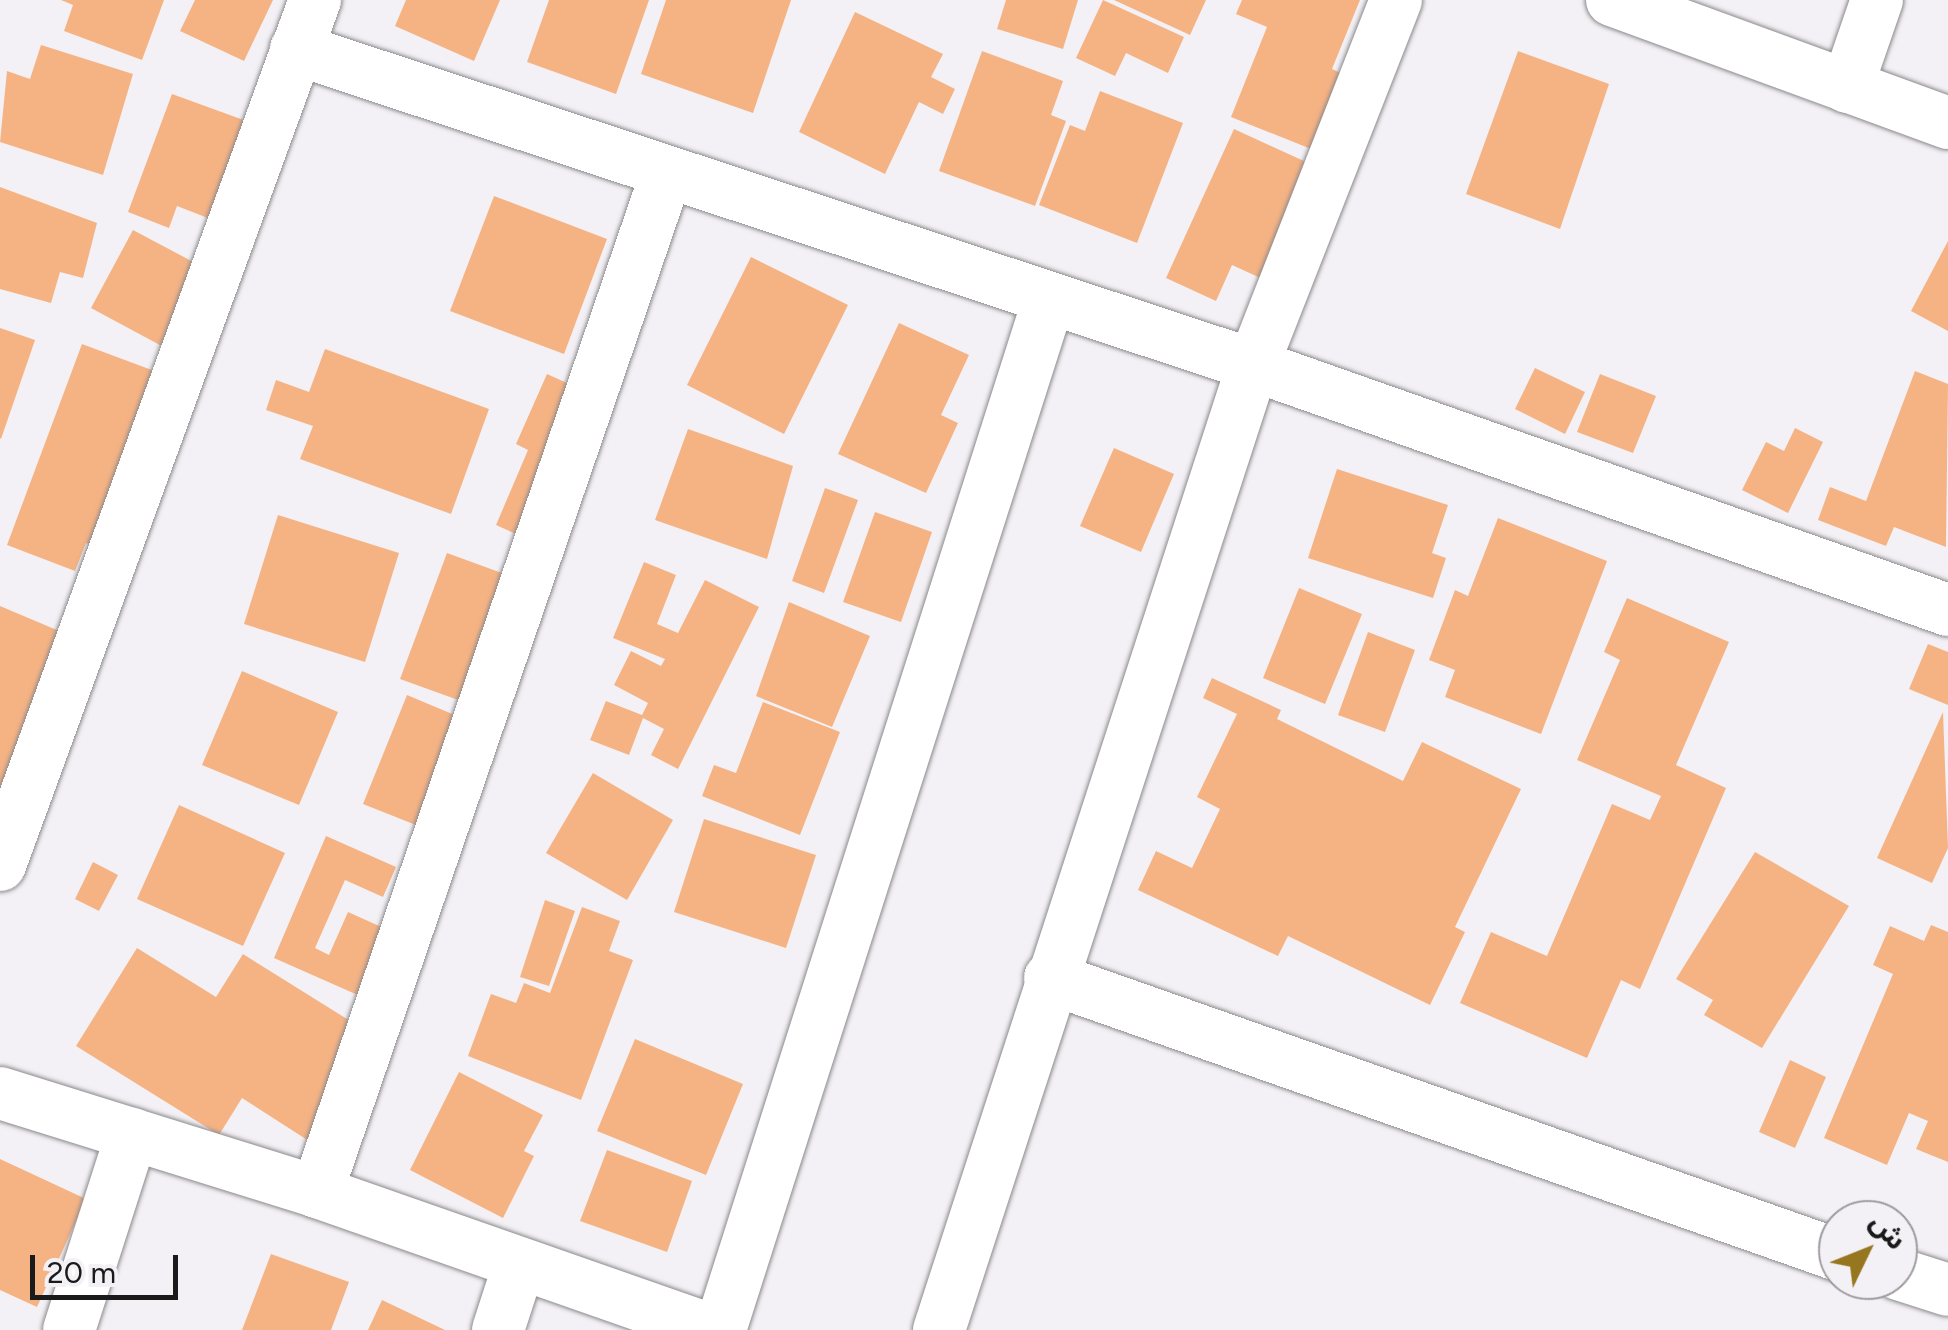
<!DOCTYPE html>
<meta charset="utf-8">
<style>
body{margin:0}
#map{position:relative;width:1948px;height:1330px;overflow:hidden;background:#f3f1f5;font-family:Figtree,"Noto Sans Arabic",sans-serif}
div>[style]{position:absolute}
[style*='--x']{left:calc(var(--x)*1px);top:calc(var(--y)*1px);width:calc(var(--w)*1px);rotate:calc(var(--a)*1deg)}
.building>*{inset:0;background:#f5b384}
.roads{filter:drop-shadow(0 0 2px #8b898c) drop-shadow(0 0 2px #8b898c)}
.minor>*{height:52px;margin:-26px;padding:0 26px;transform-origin:26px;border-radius:26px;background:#fff}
span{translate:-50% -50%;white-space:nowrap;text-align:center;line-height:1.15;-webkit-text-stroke:8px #f3f1f5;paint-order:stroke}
.north{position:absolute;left:1818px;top:1200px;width:100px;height:100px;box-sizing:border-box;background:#f3f1f5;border:2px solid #9d9b9e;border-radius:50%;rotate:47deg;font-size:28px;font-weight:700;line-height:40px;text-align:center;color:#1b1a1b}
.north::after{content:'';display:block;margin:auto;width:35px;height:45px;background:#96761e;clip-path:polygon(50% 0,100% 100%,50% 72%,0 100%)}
.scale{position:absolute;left:30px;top:1255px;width:148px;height:45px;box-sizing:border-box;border:5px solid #1b1a1b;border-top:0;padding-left:12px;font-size:30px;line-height:35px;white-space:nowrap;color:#1b1a1b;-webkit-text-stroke:8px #f3f1f5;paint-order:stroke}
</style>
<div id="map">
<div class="building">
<div style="clip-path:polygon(61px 0,164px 0,142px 60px,64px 31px,73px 5px)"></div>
<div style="clip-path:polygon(195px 0,273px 0,244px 61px,180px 31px)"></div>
<div style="clip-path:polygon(406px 0,500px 0,474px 61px,395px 26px)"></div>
<div style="clip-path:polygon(549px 0,649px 0,616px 94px,527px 62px)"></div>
<div style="clip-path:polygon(666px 0,791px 0,753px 113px,641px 74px)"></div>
<div style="clip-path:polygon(1006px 0,1078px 0,1063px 49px,997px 29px)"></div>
<div style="clip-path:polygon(1103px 0,1184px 37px,1168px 73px,1126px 53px,1115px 76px,1076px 58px)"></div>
<div style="clip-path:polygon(1114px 0,1206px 0,1190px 35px)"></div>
<div style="clip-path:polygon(1242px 0,1360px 0,1332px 69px,1345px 75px,1316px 151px,1231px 117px,1267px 27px,1236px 14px)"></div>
<div style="clip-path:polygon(855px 12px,943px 54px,931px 77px,955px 89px,943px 114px,919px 102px,885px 174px,799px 132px)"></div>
<div style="clip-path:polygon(41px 45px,133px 74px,103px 175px,0 142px,7px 71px,30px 79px)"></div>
<div style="clip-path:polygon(982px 51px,1063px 81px,1051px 115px,1066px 121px,1035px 206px,939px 171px)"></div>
<div style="clip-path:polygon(1518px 51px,1609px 84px,1560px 229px,1466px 194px)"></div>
<div style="clip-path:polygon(1100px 91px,1183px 123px,1137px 243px,1039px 205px,1070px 125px,1085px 131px)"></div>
<div style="clip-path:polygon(172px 94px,249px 122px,213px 220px,177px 206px,169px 228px,128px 212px)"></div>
<div style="clip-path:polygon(1234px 129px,1317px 167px,1267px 281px,1232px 265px,1216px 301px,1166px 278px)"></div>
<div style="clip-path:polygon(0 187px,97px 223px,83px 278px,60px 272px,51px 303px,0 289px)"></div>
<div style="clip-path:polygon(494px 196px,607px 239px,564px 354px,450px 311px)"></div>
<div style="clip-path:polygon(133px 230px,214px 273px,171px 351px,91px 308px)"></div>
<div style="clip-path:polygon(1948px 241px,1948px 331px,1911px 311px)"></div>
<div style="clip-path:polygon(751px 257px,848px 305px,784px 434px,687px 385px)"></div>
<div style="clip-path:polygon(899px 323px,969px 355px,941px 415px,958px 423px,926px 493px,838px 454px)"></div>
<div style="clip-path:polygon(0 328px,35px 340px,1px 439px,0 438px)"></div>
<div style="clip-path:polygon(82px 344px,184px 382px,119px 556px,86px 543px,75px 571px,7px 545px)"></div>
<div style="clip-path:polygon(325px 349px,489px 409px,451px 514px,300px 459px,313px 426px,266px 410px,276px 380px,309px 392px)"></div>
<div style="clip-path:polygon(1535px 368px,1585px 392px,1565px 434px,1515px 409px)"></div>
<div style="clip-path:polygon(1915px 371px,1948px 384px,1946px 547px,1894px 527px,1886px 546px,1818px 520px,1830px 487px,1866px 501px)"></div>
<div style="clip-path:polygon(547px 374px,609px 402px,545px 547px,496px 525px,528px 450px,516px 444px)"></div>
<div style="clip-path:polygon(1600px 374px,1656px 396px,1633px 453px,1577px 432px)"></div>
<div style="clip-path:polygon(1795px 428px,1823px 442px,1788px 513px,1742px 490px,1766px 442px,1784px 451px)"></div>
<div style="clip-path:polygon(688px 429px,793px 466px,767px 559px,655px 520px)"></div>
<div style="clip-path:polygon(1114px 448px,1174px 474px,1141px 552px,1080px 526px)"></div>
<div style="clip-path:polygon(1337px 469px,1448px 505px,1432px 553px,1446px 558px,1433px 598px,1308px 558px)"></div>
<div style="clip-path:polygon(825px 488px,858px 500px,824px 593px,792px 581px)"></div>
<div style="clip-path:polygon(875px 512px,932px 532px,901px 622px,843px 602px)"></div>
<div style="clip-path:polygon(278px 515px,399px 553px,365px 662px,244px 624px)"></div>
<div style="clip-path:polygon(1498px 518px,1607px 561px,1541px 734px,1445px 697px,1455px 670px,1429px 660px,1455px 590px,1468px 596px)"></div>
<div style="clip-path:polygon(447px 553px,529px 583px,483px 709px,400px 679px)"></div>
<div style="clip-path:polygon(644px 562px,676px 575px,657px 624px,678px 633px,705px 580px,759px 607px,678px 769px,651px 755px,664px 729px,643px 718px,629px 755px,590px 740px,606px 701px,642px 715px,648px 703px,614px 685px,631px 651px,661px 666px,665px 659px,613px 638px)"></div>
<div style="clip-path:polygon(1299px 588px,1362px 614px,1325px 704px,1263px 678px)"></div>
<div style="clip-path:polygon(1627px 598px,1729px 642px,1676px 765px,1726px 788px,1640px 989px,1621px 980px,1587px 1058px,1460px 1003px,1491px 932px,1547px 956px,1612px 804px,1650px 820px,1661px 796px,1577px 760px,1620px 660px,1604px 652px)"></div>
<div style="clip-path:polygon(789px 602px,870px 636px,832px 727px,756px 696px)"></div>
<div style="clip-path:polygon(0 606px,78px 639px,0 852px)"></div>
<div style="clip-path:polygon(1368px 632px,1415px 650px,1385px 732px,1338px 715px)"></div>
<div style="clip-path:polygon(1928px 644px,1948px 652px,1948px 705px,1909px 689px)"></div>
<div style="clip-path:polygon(242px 671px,338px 712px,299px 805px,202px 765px)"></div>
<div style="clip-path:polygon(1212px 678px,1281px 710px,1277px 719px,1403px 781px,1422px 742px,1521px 789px,1455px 927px,1465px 932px,1430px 1005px,1288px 936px,1278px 956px,1138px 890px,1156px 851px,1192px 868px,1220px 809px,1197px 797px,1237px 714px,1203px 698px)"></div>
<div style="clip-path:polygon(407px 695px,488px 729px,446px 837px,363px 804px)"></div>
<div style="clip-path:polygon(763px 702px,840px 732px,800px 835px,702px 796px,714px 765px,736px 773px)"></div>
<div style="clip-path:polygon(1943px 712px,1948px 848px,1932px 883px,1877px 858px)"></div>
<div style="clip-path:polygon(593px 773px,673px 820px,627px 900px,546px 853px)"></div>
<div style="clip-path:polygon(179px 805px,285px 853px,243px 946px,137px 899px)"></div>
<div style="clip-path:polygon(704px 819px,816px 855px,786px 948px,674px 912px)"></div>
<div style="clip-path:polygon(326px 836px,396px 867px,383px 897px,345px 880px,315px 948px,329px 955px,348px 912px,397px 934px,369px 1000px,274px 958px)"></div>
<div style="clip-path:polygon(1755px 852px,1849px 906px,1762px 1048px,1704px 1015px,1713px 1000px,1676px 979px)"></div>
<div style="clip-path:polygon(93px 862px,118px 875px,99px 911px,75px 899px)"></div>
<div style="clip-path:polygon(545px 900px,575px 911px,549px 986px,520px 977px)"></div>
<div style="clip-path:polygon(582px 907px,620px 921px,609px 951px,633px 960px,581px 1100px,468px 1056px,491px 994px,516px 1003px,524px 983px,550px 993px)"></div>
<div style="clip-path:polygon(1931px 925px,1948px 932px,1948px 1162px,1916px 1149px,1928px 1121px,1909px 1113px,1887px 1165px,1824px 1138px,1893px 974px,1873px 965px,1890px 926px,1924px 941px)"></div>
<div style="clip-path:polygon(137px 948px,216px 997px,243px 954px,371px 1034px,312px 1143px,242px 1098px,219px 1135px,76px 1046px)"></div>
<div style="clip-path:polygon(635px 1039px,743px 1084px,706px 1175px,597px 1131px)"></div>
<div style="clip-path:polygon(1790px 1060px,1826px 1077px,1795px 1148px,1759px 1132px)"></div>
<div style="clip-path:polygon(459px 1072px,543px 1115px,524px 1151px,534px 1156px,503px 1218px,410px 1170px)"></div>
<div style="clip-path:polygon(607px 1150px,692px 1181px,667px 1252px,580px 1221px)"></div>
<div style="clip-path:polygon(0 1159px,86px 1199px,37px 1307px,0 1290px)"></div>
<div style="clip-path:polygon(271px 1254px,349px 1282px,331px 1330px,242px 1330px)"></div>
<div style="clip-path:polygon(382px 1300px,445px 1330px,368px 1330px)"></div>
</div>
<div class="roads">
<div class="minor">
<div style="--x:1612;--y:0;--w:358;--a:20.1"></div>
<div style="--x:296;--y:49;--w:1008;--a:18.27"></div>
<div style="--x:1253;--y:365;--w:737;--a:19.42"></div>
<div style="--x:1847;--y:87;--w:92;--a:-71"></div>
<div style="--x:0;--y:865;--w:921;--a:-69.99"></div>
<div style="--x:1050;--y:978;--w:835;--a:19.37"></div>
<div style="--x:0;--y:1093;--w:332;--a:17.3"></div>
<div style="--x:317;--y:1192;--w:417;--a:19.3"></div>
<div style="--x:317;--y:1192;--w:1075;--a:-71.06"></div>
<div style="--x:1898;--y:1274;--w:52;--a:17.7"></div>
<div style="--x:69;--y:1330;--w:206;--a:-72.2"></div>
<div style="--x:498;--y:1330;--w:65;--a:-72.1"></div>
<div style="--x:720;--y:1330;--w:1082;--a:-72.3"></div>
<div style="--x:939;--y:1330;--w:1015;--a:-71.98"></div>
<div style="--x:1253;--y:365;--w:392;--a:-68.6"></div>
</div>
</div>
<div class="north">ش</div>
<div class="scale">20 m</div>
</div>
